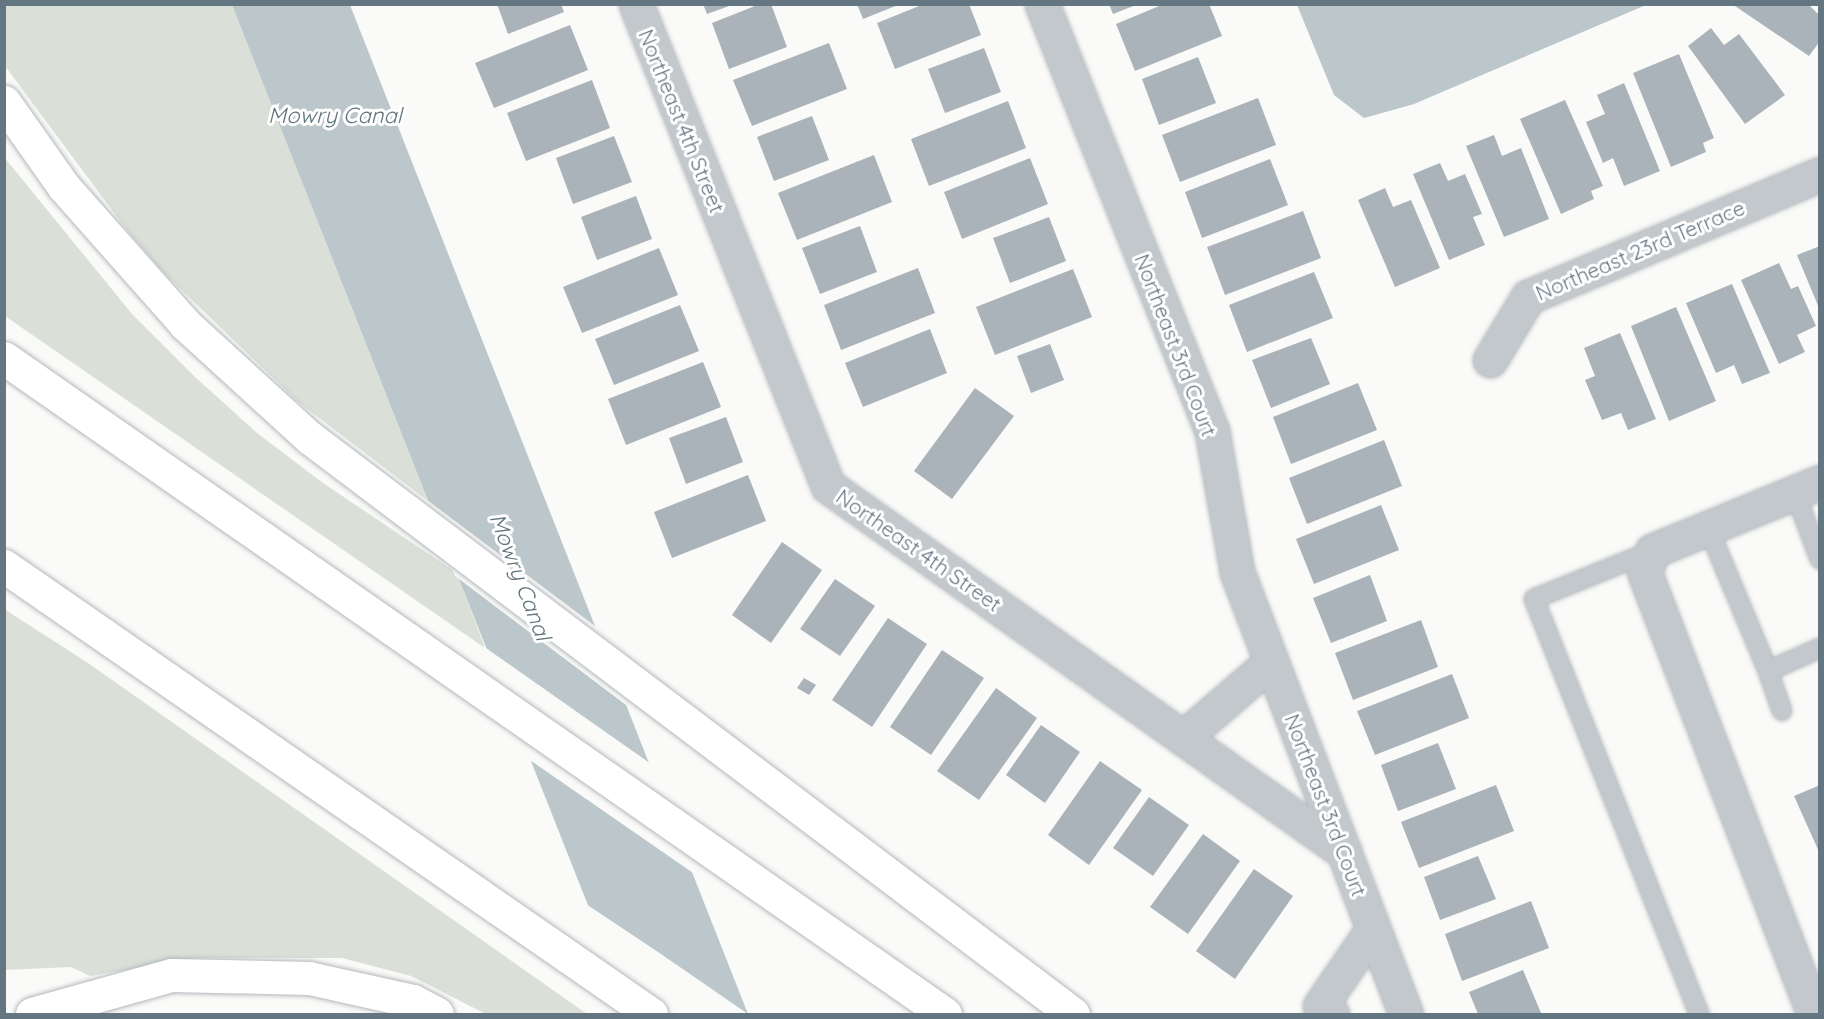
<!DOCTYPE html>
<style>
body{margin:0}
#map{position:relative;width:1824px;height:1019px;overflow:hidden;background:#fafaf8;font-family:Quicksand,sans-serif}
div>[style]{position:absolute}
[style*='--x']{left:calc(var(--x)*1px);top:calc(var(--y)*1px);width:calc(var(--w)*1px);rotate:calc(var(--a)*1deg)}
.green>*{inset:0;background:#dadfd7}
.water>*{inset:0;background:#bbc7cb}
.pier>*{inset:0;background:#fafaf8}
.building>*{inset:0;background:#aab3b9}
.roads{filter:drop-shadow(0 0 2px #b4b9bd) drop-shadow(0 0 2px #b4b9bd)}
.service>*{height:18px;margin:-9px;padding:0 9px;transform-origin:9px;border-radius:9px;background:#c3c8cc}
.minor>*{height:33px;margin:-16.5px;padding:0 16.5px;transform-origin:16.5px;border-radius:16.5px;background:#c3c8cc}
.motorway>*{height:33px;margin:-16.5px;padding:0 16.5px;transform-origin:16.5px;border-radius:16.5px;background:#fff}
span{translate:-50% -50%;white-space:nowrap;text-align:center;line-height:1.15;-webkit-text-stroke:6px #fff;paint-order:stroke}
.street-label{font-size:21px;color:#657683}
.water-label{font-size:22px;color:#60757c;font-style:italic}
.frame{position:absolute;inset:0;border:6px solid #657683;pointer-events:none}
</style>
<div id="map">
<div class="green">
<div style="clip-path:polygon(5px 5px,232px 5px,428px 501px,297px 401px,163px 272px,126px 229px,5px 66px)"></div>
<div style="clip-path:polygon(4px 157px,132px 314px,194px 376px,257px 433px,323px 483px,457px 573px,485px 648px,5px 316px)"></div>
<div style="clip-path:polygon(4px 609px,88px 663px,587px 1014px,486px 1014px,411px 976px,342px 958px,196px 958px,90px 976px,71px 967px,5px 970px)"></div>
</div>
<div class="water">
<div style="clip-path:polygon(232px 5px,350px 5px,748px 1014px,631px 1014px)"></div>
<div style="clip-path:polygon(1297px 5px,1646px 5px,1414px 104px,1364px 118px,1334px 95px)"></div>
</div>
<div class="pier">
<div style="clip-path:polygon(423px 497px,599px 629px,630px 708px,455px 576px)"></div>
<div style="clip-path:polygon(483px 646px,654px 766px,696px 875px,527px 758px)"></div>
<div style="clip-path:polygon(583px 902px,658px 952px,748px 1014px,628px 1014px)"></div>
</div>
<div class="building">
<div style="clip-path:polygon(497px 4px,561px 4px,564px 12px,508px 34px)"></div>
<div style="clip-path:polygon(703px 4px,732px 4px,732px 5px,707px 14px)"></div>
<div style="clip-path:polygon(760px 4px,771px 4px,787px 47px,729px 69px,712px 23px)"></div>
<div style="clip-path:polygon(857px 4px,898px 4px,898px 5px,863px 19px)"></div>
<div style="clip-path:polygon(924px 4px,969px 4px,981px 35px,895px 69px,877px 23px)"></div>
<div style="clip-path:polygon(1109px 4px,1136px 4px,1136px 5px,1113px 14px)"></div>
<div style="clip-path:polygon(1164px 4px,1209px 4px,1222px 36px,1135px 71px,1116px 24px)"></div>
<div style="clip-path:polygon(1732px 4px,1808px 4px,1820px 16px,1820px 41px,1809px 56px)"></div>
<div style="clip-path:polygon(570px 25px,588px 70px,494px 108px,475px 63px)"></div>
<div style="clip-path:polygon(1711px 28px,1724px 45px,1739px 34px,1785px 95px,1745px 124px,1688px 46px)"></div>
<div style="clip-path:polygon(829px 43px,847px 89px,752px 126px,733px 80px)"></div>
<div style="clip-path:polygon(984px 48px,1001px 92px,945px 113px,928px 69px)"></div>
<div style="clip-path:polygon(1679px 54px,1714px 138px,1703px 143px,1706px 152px,1671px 167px,1633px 73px)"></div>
<div style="clip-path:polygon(1198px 57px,1216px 103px,1159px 125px,1142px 79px)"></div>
<div style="clip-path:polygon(592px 80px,610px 128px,526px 161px,507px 113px)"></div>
<div style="clip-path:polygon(1624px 83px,1660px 171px,1624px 186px,1613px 158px,1603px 163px,1586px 122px,1605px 114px,1597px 95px)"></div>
<div style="clip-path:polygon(1258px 98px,1276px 145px,1180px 182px,1162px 135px)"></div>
<div style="clip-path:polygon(1565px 100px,1603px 186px,1591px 191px,1594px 199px,1561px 214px,1520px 119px)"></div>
<div style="clip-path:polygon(1008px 101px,1026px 148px,929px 186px,911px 139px)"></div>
<div style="clip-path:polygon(812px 116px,829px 160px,774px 181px,757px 137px)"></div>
<div style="clip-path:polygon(1494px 135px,1502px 156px,1521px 148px,1549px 219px,1504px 237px,1466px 146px)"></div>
<div style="clip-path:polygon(614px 136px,632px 182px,573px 204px,556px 158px)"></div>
<div style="clip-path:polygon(874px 155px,892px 202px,797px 240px,778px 193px)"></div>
<div style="clip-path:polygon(1030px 158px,1048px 204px,962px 239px,944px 192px)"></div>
<div style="clip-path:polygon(1270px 159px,1288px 205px,1202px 238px,1185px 192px)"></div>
<div style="clip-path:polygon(1440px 163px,1448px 181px,1465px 174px,1482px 214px,1473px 217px,1485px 245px,1449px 260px,1413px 174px)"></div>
<div style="clip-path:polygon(1385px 188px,1393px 207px,1411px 200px,1440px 268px,1395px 287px,1358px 200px)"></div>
<div style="clip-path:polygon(636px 196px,652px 239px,597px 260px,581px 217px)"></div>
<div style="clip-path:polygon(1303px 211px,1321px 258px,1225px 295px,1207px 247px)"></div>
<div style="clip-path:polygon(1049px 217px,1066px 261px,1010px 283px,993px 238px)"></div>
<div style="clip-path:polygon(860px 226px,877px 272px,820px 294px,802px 248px)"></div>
<div style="clip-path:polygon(1820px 246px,1820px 308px,1819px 308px,1797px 255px)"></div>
<div style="clip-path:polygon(659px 248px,678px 295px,582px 333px,563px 287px)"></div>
<div style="clip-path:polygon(1779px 263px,1791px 289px,1798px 286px,1816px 326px,1797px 335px,1805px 352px,1779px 364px,1741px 280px)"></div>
<div style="clip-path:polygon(918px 268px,935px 313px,841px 350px,824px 305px)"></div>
<div style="clip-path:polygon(1073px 269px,1092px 317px,995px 355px,976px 307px)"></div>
<div style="clip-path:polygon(1314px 272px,1333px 318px,1247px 352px,1229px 305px)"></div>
<div style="clip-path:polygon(1732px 284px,1770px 373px,1742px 384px,1734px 365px,1716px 373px,1686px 303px)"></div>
<div style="clip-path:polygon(680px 305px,699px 351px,614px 385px,595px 339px)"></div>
<div style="clip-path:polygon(1676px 307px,1716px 401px,1669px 421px,1631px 326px)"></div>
<div style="clip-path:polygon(930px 329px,947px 373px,863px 407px,845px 363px)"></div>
<div style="clip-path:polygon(1620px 333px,1656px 419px,1628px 430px,1621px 413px,1602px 420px,1585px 380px,1595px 376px,1584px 348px)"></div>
<div style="clip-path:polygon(1311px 338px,1330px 384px,1271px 408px,1252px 360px)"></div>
<div style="clip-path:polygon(1050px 344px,1064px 380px,1031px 393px,1017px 356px)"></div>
<div style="clip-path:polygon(703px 362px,721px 407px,626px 445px,608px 399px)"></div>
<div style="clip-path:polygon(1358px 383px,1377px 430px,1291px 464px,1273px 417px)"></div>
<div style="clip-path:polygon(975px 388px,1014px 416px,952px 499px,914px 471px)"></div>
<div style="clip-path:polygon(726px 417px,743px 462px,686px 484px,669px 438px)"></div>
<div style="clip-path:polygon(1384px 440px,1402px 486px,1307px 524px,1289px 478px)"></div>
<div style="clip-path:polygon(748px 475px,766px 521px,672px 558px,654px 512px)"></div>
<div style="clip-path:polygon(1381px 505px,1399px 550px,1314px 584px,1296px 539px)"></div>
<div style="clip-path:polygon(782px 542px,822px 570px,771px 643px,732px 615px)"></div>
<div style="clip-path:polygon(1370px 575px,1387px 621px,1331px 643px,1313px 598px)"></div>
<div style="clip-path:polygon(835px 579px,875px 606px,840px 656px,800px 629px)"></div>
<div style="clip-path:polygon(888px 618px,927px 644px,872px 727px,832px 700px)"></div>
<div style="clip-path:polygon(1421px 620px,1438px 667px,1353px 700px,1335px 653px)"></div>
<div style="clip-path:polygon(942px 650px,984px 678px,931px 755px,890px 727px)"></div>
<div style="clip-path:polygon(1452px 674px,1469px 718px,1375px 755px,1357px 711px)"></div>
<div style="clip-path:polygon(804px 678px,816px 685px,809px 695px,797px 688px)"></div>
<div style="clip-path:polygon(996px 688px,1037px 718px,979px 800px,937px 771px)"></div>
<div style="clip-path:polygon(1041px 725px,1080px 752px,1045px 803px,1006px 775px)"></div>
<div style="clip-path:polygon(1438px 743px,1456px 789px,1398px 811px,1381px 765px)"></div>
<div style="clip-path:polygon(1100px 761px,1142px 790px,1089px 865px,1048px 835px)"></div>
<div style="clip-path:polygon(1496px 785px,1514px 831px,1419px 868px,1401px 822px)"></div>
<div style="clip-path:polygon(1820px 785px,1820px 854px,1794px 796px)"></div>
<div style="clip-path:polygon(1149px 797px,1189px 825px,1153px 876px,1113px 848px)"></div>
<div style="clip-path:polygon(1203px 834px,1240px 861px,1188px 934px,1150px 907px)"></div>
<div style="clip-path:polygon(1478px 856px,1496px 899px,1440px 920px,1424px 877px)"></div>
<div style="clip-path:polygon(1254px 869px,1293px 896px,1235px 979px,1196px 951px)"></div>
<div style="clip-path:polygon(1531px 901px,1549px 948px,1462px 981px,1445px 934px)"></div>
<div style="clip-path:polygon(1523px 970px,1541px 1013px,1478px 1014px,1469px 992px)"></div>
</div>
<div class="roads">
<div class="service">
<div style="--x:1795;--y:493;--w:71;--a:69.3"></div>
<div style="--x:1709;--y:530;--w:153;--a:67.3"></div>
<div style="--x:1768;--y:671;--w:57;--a:-23.9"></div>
<div style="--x:1652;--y:551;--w:127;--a:157.9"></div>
<div style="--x:1534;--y:599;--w:447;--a:68.3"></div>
<div style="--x:1768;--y:671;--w:42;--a:70.7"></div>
</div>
<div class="minor">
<div style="--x:636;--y:4;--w:519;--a:68.28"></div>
<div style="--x:828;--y:486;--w:633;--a:35.35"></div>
<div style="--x:1042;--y:4;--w:460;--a:68.3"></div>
<div style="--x:1212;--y:431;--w:143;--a:79.9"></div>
<div style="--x:1237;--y:572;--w:473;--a:69.1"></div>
<div style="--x:1490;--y:360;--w:74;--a:-58.9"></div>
<div style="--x:1528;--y:297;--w:317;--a:-22.8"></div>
<div style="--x:1183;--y:738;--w:116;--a:-40.8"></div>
<div style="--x:1332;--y:1014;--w:14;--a:-146"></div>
<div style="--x:1320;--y:1006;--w:93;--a:-55.5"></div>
<div style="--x:1814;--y:1014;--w:472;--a:-111"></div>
<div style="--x:1645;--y:573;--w:23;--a:-72"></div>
<div style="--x:1652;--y:551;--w:182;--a:-22.3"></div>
</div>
<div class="motorway">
<div style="--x:4;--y:102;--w:104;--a:54.8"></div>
<div style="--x:64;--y:187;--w:183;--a:48.5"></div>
<div style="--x:185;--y:324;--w:169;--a:42.4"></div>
<div style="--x:310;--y:438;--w:956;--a:37.05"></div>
<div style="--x:4;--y:358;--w:1147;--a:34.88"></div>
<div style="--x:4;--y:566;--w:787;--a:34.7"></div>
<div style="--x:32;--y:1014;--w:144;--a:-15.7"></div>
<div style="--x:171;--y:975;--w:138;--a:1.2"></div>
<div style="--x:309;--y:978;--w:107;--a:12.5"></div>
<div style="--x:413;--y:1001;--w:27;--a:28"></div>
</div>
</div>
<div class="street-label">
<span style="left:682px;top:121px;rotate:68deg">Northeast 4th Street</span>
<span style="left:1640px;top:250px;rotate:-23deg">Northeast 23rd Terrace</span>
<span style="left:1176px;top:345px;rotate:69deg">Northeast 3rd Court</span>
<span style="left:919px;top:550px;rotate:35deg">Northeast 4th Street</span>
<span style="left:1326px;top:805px;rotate:69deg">Northeast 3rd Court</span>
</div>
<div class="water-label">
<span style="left:335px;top:116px">Mowry Canal</span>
<span style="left:520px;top:577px;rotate:69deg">Mowry Canal</span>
</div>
<div class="frame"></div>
</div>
